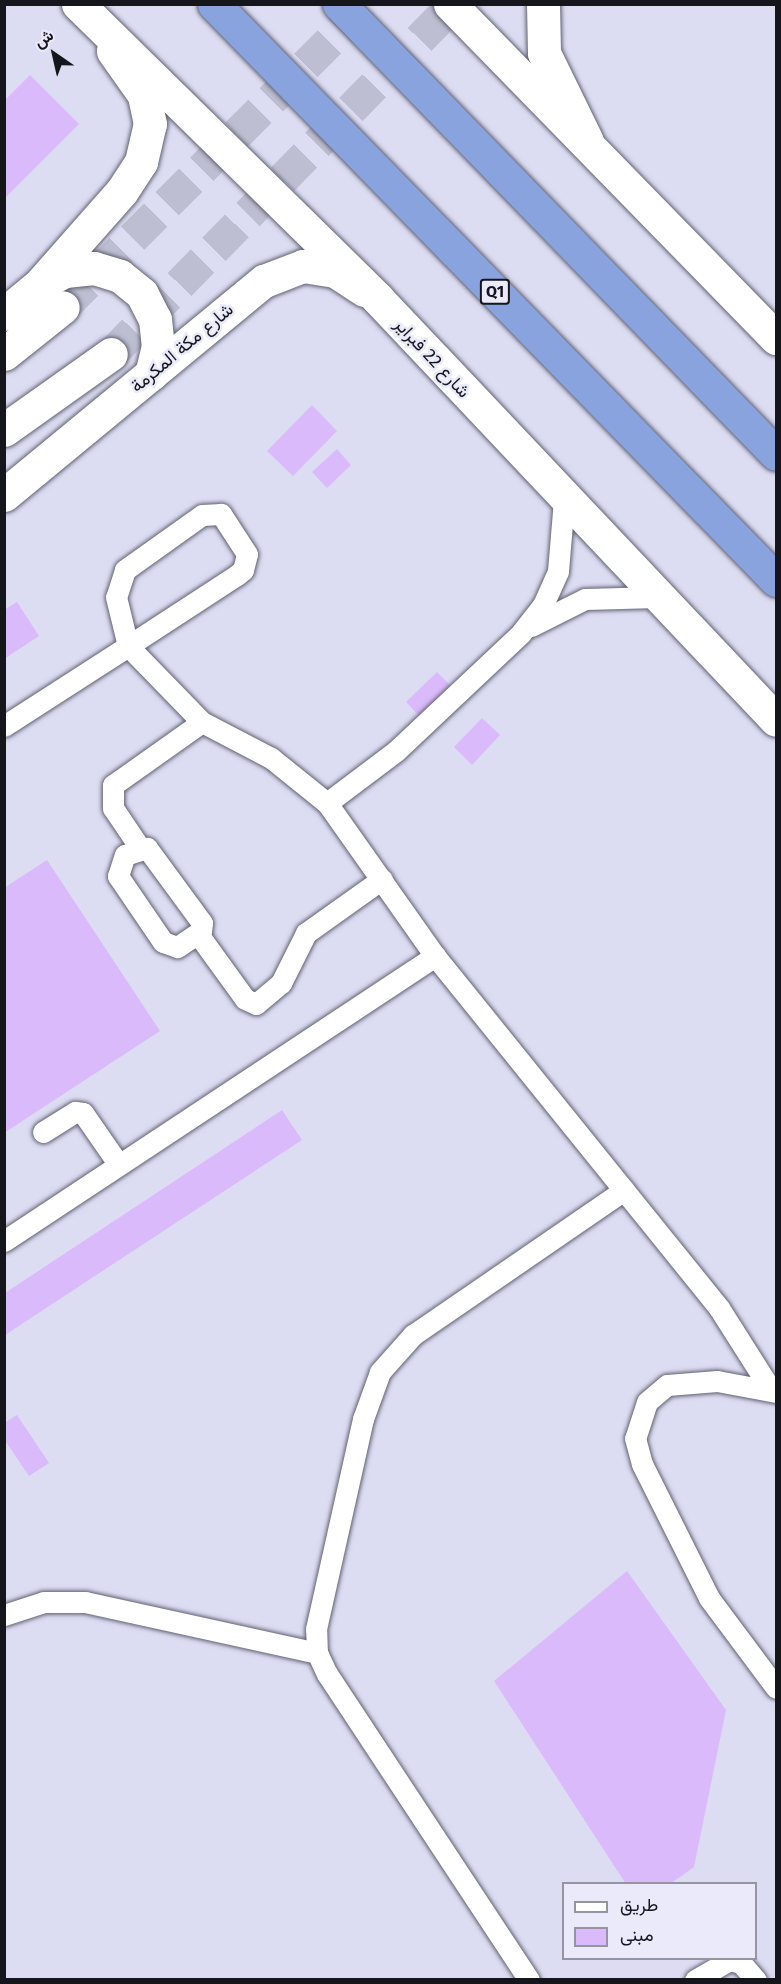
<!DOCTYPE html>
<meta charset="utf-8">
<style>
body{margin:0}
#map{position:relative;width:781px;height:1984px;overflow:hidden;background:#dcdcf2;font-family:"Fira Sans",Vazirmatn,sans-serif}
div>[style]{position:absolute}
[style*='--x']{left:calc(var(--x)*1px);top:calc(var(--y)*1px);width:calc(var(--w)*1px);rotate:calc(var(--a)*1deg)}
.building>*{inset:0;background:#dbbafc}
.secondary-tunnel>*{height:33px;margin-top:-16.5px;transform-origin:0;background:repeating-linear-gradient(90deg,#bebed2 0 33px,transparent 0 49px)}
.roads{filter:drop-shadow(0 0 2px #616173) drop-shadow(0 0 2px #616173)}
.lane>*{height:21px;margin:-10.5px;padding:0 10.5px;transform-origin:10.5px;border-radius:10.5px;background:#fff}
.street>*{height:33px;margin:-16.5px;padding:0 16.5px;transform-origin:16.5px;border-radius:16.5px;background:#fff}
.secondary>*{height:33px;margin:-16.5px;padding:0 16.5px;transform-origin:16.5px;border-radius:16.5px;background:#fff}
.highway>*{height:33px;margin:-16.5px;padding:0 16.5px;transform-origin:16.5px;border-radius:16.5px;background:#88a3de}
span{translate:-50% -50%;white-space:nowrap;text-align:center;line-height:1.15;-webkit-text-stroke:5px #eaeafb;paint-order:stroke}
.shield-label span{padding:2px 4px;background:#eaeafb;border:2px solid;border-radius:4px;-webkit-text-stroke-width:0}
.shield-label{font-size:16px;color:#15151c;font-weight:700}
.street-label{font-size:18px;color:#15151c}
.frame{position:absolute;inset:0;border:6px solid #15151c;pointer-events:none}
.legend{position:absolute;left:562px;top:1882px;width:195px;height:78px;box-sizing:border-box;background:#eaeafb;border:2px solid #9595a2;margin:0;padding:8px 10px;list-style:none;font-size:18px;color:#15151c}
.legend li{display:flex;align-items:center;gap:12px;height:30px}
.legend b{width:30px;border:2px solid #9595a2}
.north{position:absolute;left:24px;top:24px;width:60px;height:60px;-webkit-text-stroke:4px #eaeafb;paint-order:stroke;rotate:326deg;font-size:16px;font-weight:700;line-height:24px;text-align:center;color:#15151c}
.north::after{content:'';display:block;margin:auto;width:21px;height:27px;background:#15151c;clip-path:polygon(50% 0,100% 100%,50% 72%,0 100%)}
</style>
<div id="map">
<div class="building">
<div style="clip-path:polygon(30px 75px,79px 124px,4px 199px,4px 101px)"></div>
<div style="clip-path:polygon(312px 405px,337px 431px,293px 476px,267px 451px)"></div>
<div style="clip-path:polygon(337px 449px,351px 465px,327px 488px,312px 472px)"></div>
<div style="clip-path:polygon(17px 602px,39px 636px,4px 659px,4px 610px)"></div>
<div style="clip-path:polygon(437px 672px,455px 690px,423px 720px,406px 702px)"></div>
<div style="clip-path:polygon(482px 718px,500px 735px,472px 765px,454px 747px)"></div>
<div style="clip-path:polygon(47px 860px,160px 1031px,4px 1133px,4px 888px)"></div>
<div style="clip-path:polygon(282px 1110px,302px 1140px,5px 1335px,5px 1293px)"></div>
<div style="clip-path:polygon(17px 1415px,49px 1463px,29px 1476px,4px 1439px,4px 1423px)"></div>
<div style="clip-path:polygon(627px 1571px,726px 1710px,694px 1867px,670px 1884px,626px 1884px,494px 1681px)"></div>
</div>
<div class="secondary-tunnel">
<div style="--x:63;--y:307;--w:429;--a:-44.9"></div>
<div style="--x:111;--y:354;--w:490;--a:-45.6"></div>
</div>
<div class="roads">
<div class="lane">
<div style="--x:531;--y:626;--w:60;--a:-26.6"></div>
<div style="--x:585;--y:599;--w:72;--a:-1.6"></div>
<div style="--x:4;--y:726;--w:148;--a:-32.8"></div>
<div style="--x:128;--y:646;--w:130;--a:-33.1"></div>
<div style="--x:237;--y:575;--w:8;--a:-40"></div>
<div style="--x:243;--y:570;--w:16;--a:-76"></div>
<div style="--x:247;--y:554;--w:48;--a:-123"></div>
<div style="--x:221;--y:514;--w:19;--a:177"></div>
<div style="--x:202;--y:515;--w:95;--a:144.5"></div>
<div style="--x:125;--y:570;--w:28;--a:108"></div>
<div style="--x:116;--y:597;--w:50;--a:76.2"></div>
<div style="--x:128;--y:646;--w:106;--a:45.8"></div>
<div style="--x:202;--y:722;--w:78;--a:27.6"></div>
<div style="--x:271;--y:758;--w:72;--a:38.8"></div>
<div style="--x:327;--y:803;--w:187;--a:54.8"></div>
<div style="--x:435;--y:956;--w:452;--a:51.1"></div>
<div style="--x:719;--y:1308;--w:97;--a:57.6"></div>
<div style="--x:327;--y:803;--w:86;--a:-37"></div>
<div style="--x:396;--y:751;--w:172;--a:-43.3"></div>
<div style="--x:521;--y:633;--w:36;--a:-52"></div>
<div style="--x:543;--y:605;--w:37;--a:-66"></div>
<div style="--x:558;--y:571;--w:71;--a:-85.2"></div>
<div style="--x:140;--y:848;--w:48;--a:-124"></div>
<div style="--x:113;--y:808;--w:23;--a:-90"></div>
<div style="--x:113;--y:785;--w:109;--a:-35.3"></div>
<div style="--x:147;--y:848;--w:93;--a:53.7"></div>
<div style="--x:202;--y:923;--w:8;--a:97"></div>
<div style="--x:201;--y:931;--w:29;--a:146"></div>
<div style="--x:177;--y:947;--w:15;--a:-160"></div>
<div style="--x:163;--y:942;--w:80;--a:-124.3"></div>
<div style="--x:118;--y:876;--w:22;--a:-72"></div>
<div style="--x:125;--y:855;--w:23;--a:-18"></div>
<div style="--x:198;--y:934;--w:80;--a:54.1"></div>
<div style="--x:245;--y:999;--w:12;--a:24"></div>
<div style="--x:256;--y:1004;--w:33;--a:-40"></div>
<div style="--x:281;--y:983;--w:56;--a:-63.4"></div>
<div style="--x:306;--y:933;--w:93;--a:-35.4"></div>
<div style="--x:43;--y:1132;--w:38;--a:-32"></div>
<div style="--x:75;--y:1112;--w:8;--a:7"></div>
<div style="--x:83;--y:1113;--w:63;--a:55.3"></div>
<div style="--x:4;--y:1241;--w:517;--a:-33.47"></div>
<div style="--x:776;--y:1392;--w:60;--a:-169.4"></div>
<div style="--x:717;--y:1381;--w:50;--a:175.4"></div>
<div style="--x:667;--y:1385;--w:26;--a:140"></div>
<div style="--x:647;--y:1402;--w:38;--a:108"></div>
<div style="--x:635;--y:1438;--w:27;--a:75"></div>
<div style="--x:642;--y:1464;--w:150;--a:63.4"></div>
<div style="--x:709;--y:1598;--w:112;--a:53.3"></div>
<div style="--x:4;--y:1615;--w:42;--a:-18"></div>
<div style="--x:44;--y:1602;--w:41;--a:0"></div>
<div style="--x:85;--y:1602;--w:238;--a:12.4"></div>
<div style="--x:529;--y:1980;--w:367;--a:-123.4"></div>
<div style="--x:327;--y:1674;--w:23;--a:-115"></div>
<div style="--x:317;--y:1653;--w:24;--a:-92"></div>
<div style="--x:316;--y:1629;--w:215;--a:-77.4"></div>
<div style="--x:363;--y:1419;--w:50;--a:-70.1"></div>
<div style="--x:380;--y:1372;--w:50;--a:-48.3"></div>
<div style="--x:413;--y:1335;--w:256;--a:-34.5"></div>
<div style="--x:695;--y:1980;--w:39;--a:-30"></div>
<div style="--x:729;--y:1960;--w:12;--a:14"></div>
<div style="--x:741;--y:1963;--w:23;--a:49"></div>
</div>
<div class="street">
<div style="--x:543;--y:4;--w:49;--a:88.8"></div>
<div style="--x:544;--y:53;--w:98;--a:64"></div>
<div style="--x:44;--y:282;--w:24;--a:-28"></div>
<div style="--x:65;--y:271;--w:29;--a:-6"></div>
<div style="--x:94;--y:268;--w:27;--a:17"></div>
<div style="--x:120;--y:276;--w:28;--a:39"></div>
<div style="--x:142;--y:294;--w:28;--a:63"></div>
<div style="--x:155;--y:319;--w:27;--a:84"></div>
<div style="--x:158;--y:346;--w:29;--a:104"></div>
<div style="--x:4;--y:314;--w:47;--a:-39.8"></div>
<div style="--x:40;--y:284;--w:124;--a:-48.6"></div>
<div style="--x:122;--y:191;--w:35;--a:-57"></div>
<div style="--x:141;--y:162;--w:39;--a:-77"></div>
<div style="--x:150;--y:124;--w:30;--a:-102"></div>
<div style="--x:144;--y:95;--w:54;--a:-125.2"></div>
<div style="--x:4;--y:495;--w:337;--a:-39.5"></div>
<div style="--x:264;--y:281;--w:42;--a:-21"></div>
<div style="--x:303;--y:266;--w:32;--a:9"></div>
<div style="--x:335;--y:271;--w:35;--a:33"></div>
</div>
<div class="secondary">
<div style="--x:78;--y:4;--w:421;--a:44.5"></div>
<div style="--x:378;--y:299;--w:579;--a:46.61"></div>
<div style="--x:450;--y:4;--w:467;--a:45.7"></div>
<div style="--x:4;--y:354;--w:75;--a:-38.5"></div>
<div style="--x:4;--y:430;--w:131;--a:-35.4"></div>
</div>
<div class="highway">
<div style="--x:214;--y:4;--w:805;--a:45.7"></div>
<div style="--x:339;--y:4;--w:627;--a:45.84"></div>
</div>
</div>
<div class="shield-label">
<span style="left:495px;top:292px">Q1</span>
</div>
<div class="street-label">
<span style="left:182px;top:348px;rotate:-40deg">شارع مكة المكرمة</span>
<span style="left:432px;top:358px;rotate:47deg">شارع 22 فبراير</span>
</div>
<div class="frame"></div>
<ul class="legend">
<li><b style="height:8px;background:#fff"></b>طريق</li>
<li><b style="height:16px;background:#dbbafc"></b>مبنى</li>
</ul>
<div class="north">ش</div>
</div>
